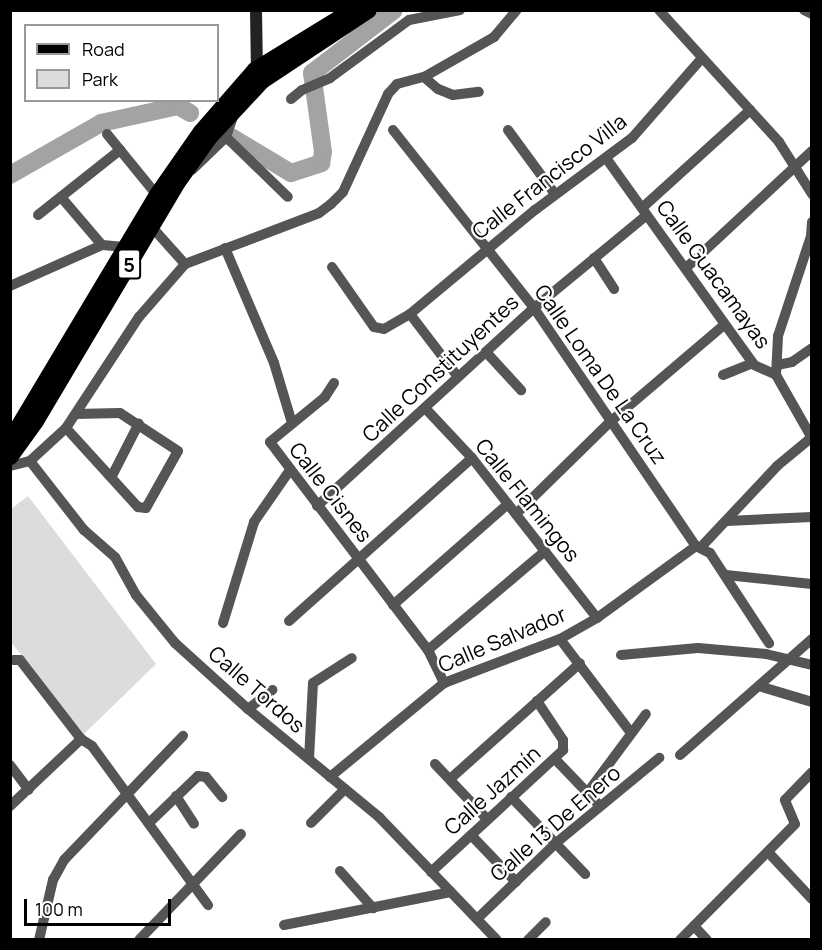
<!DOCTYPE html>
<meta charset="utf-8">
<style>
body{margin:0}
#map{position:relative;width:822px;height:950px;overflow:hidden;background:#fff;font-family:Manrope,sans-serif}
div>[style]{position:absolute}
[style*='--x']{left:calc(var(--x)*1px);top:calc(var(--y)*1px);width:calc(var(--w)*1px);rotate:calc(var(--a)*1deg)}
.green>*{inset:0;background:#dcdcdc}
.river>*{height:18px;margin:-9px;padding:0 9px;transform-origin:9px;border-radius:9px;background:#a3a3a3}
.street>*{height:10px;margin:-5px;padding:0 5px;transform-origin:5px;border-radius:5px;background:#555}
.secondary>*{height:12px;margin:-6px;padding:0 6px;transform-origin:6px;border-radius:6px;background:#222}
.primary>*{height:15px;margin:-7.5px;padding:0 7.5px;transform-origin:7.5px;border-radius:7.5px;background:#000}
span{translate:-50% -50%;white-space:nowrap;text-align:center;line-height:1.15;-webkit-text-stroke:4.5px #fff;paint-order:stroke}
.shield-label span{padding:2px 4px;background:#fff;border:2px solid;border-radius:4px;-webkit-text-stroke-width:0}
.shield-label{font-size:20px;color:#000;font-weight:700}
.street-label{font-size:21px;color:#000}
.frame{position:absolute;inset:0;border:12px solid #000;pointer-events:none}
.legend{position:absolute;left:24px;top:24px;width:195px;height:78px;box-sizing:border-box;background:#fff;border:2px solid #999;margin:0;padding:8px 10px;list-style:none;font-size:18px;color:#000}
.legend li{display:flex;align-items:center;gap:12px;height:30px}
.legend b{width:30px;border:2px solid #999}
.scale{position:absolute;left:24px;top:899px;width:147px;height:27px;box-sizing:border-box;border:3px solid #000;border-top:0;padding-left:8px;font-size:18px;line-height:21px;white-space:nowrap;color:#000;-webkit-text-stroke:4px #fff;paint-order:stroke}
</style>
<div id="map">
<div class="green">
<div style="clip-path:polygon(28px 496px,156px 664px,84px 734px,11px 642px,11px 509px)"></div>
</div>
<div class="river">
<div style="--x:231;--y:137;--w:70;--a:31"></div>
<div style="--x:291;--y:173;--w:32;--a:-18"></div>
<div style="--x:321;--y:163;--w:11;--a:-80"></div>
<div style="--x:323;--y:152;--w:80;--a:-97.9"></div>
<div style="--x:312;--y:73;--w:103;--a:-37.5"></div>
<div style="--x:10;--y:175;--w:105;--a:-29.7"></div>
<div style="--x:101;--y:123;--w:79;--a:-12.4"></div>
<div style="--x:178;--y:106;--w:14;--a:30"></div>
</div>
<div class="street">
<div style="--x:659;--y:10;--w:178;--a:47.7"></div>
<div style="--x:779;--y:142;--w:62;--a:57.6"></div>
<div style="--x:804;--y:10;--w:9;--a:27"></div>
<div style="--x:424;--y:77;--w:18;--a:41"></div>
<div style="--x:438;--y:89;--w:16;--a:22"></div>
<div style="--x:453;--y:95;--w:26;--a:-7"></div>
<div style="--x:291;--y:99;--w:14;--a:-39"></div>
<div style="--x:302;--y:90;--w:30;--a:-23"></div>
<div style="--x:330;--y:78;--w:98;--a:-36.3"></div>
<div style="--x:409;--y:20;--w:52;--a:-11.1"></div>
<div style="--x:393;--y:130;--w:227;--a:51.6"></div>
<div style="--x:534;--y:308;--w:288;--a:55.8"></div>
<div style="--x:696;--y:546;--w:16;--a:27"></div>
<div style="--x:710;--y:553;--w:108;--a:56.8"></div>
<div style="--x:508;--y:130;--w:79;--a:53.7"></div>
<div style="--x:107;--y:134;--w:77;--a:50.8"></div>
<div style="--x:226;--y:137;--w:86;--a:44.1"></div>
<div style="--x:606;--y:158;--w:254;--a:54.4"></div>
<div style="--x:754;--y:365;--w:24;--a:24"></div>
<div style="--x:776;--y:375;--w:73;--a:60.3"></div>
<div style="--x:192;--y:170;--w:47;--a:-44.1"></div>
<div style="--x:226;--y:137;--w:24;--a:-71"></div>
<div style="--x:61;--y:197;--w:63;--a:49.5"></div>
<div style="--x:642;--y:208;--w:146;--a:-42.2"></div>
<div style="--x:38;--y:215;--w:105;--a:-38.4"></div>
<div style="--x:151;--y:226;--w:51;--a:48.2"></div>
<div style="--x:225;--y:248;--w:125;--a:66.9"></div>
<div style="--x:274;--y:363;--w:63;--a:73.3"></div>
<div style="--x:594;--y:258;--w:37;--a:57"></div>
<div style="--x:332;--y:267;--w:73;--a:55"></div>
<div style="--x:374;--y:327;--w:10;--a:11"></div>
<div style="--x:384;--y:329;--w:30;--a:-30"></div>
<div style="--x:410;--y:314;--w:163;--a:-39.8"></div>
<div style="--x:535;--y:210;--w:121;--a:-36.6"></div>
<div style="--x:632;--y:138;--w:106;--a:-48.8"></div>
<div style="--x:686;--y:268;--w:172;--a:-42.9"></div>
<div style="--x:10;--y:286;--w:101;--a:-24"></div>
<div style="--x:102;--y:245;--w:23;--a:5"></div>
<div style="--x:410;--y:314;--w:79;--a:52.7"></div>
<div style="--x:486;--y:352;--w:52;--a:47.4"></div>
<div style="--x:777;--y:365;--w:15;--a:-11"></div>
<div style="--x:792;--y:362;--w:24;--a:-35"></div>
<div style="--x:723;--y:375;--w:32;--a:-22"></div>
<div style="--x:776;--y:375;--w:39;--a:-87"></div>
<div style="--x:778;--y:336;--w:105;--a:-71.7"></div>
<div style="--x:811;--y:236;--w:14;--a:-86"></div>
<div style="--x:334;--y:383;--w:17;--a:123"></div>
<div style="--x:325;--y:397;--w:71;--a:140.7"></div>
<div style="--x:270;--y:442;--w:261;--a:52.8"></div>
<div style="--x:428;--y:650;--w:37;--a:64"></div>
<div style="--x:426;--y:409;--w:67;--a:46.8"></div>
<div style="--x:472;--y:458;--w:203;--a:52"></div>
<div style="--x:66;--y:428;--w:107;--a:47.7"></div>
<div style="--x:138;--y:507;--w:8;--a:7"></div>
<div style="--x:146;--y:508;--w:65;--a:-60.7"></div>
<div style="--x:178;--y:451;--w:69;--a:-146.8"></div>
<div style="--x:120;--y:413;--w:44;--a:178.7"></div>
<div style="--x:30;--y:461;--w:49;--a:-42.5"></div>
<div style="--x:66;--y:428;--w:133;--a:-56.7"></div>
<div style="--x:139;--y:317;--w:70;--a:-49"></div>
<div style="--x:185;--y:264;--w:143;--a:-20.8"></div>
<div style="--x:319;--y:213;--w:15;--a:-37"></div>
<div style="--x:331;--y:204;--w:17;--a:-45"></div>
<div style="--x:343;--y:192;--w:108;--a:-65.3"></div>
<div style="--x:388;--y:94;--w:13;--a:-48"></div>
<div style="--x:397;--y:84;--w:28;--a:-15"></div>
<div style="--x:424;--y:77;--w:81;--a:-29.7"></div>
<div style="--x:494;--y:37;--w:35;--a:-50"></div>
<div style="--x:10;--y:466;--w:21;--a:-14"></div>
<div style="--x:30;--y:461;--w:88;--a:52"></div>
<div style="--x:84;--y:530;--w:41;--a:41.1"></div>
<div style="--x:115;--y:557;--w:43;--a:61.1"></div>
<div style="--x:136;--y:595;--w:62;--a:50.9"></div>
<div style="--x:175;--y:643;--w:98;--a:42.1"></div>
<div style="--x:248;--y:709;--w:170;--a:39.5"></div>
<div style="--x:379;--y:817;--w:170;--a:46.2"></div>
<div style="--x:112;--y:476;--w:59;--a:-63"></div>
<div style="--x:317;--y:506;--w:294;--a:-42.4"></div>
<div style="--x:534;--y:308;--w:146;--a:-39.5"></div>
<div style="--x:516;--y:514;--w:132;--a:-44.4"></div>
<div style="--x:610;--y:422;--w:150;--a:-40.4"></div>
<div style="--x:727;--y:521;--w:85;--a:-2.7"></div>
<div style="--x:702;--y:546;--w:110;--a:-46.8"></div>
<div style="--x:777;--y:466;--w:45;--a:-39.6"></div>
<div style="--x:726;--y:575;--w:86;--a:6"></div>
<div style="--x:393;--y:605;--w:153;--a:-41.3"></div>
<div style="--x:289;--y:621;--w:245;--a:-41.7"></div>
<div style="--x:223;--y:623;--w:106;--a:-72.9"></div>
<div style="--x:254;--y:522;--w:63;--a:-55.3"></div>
<div style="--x:560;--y:639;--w:118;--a:52.9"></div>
<div style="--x:428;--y:650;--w:153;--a:-40.2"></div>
<div style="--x:621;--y:655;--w:77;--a:-5.2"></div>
<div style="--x:698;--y:648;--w:68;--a:5"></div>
<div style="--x:766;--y:654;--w:47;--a:13.4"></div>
<div style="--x:10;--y:660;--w:10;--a:0"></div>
<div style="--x:20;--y:660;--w:100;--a:52.3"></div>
<div style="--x:759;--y:686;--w:55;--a:16.8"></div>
<div style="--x:248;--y:709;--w:31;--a:-38"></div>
<div style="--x:81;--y:739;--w:13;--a:32"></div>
<div style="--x:92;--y:746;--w:197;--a:53.9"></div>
<div style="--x:680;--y:755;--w:176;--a:-41.3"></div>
<div style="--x:309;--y:759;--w:76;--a:-87"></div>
<div style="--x:313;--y:683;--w:46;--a:-32.7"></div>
<div style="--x:556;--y:760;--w:64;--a:46.3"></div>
<div style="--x:435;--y:764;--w:76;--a:46.6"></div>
<div style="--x:10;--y:765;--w:31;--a:53"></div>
<div style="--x:330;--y:777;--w:148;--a:-39.5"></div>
<div style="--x:444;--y:683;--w:124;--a:-20.8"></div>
<div style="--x:560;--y:639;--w:43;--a:-29.6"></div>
<div style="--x:597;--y:618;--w:122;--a:-36"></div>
<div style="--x:450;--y:779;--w:174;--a:-41.7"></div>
<div style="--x:588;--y:792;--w:97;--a:-53.4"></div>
<div style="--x:176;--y:796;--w:33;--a:57"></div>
<div style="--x:511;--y:797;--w:107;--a:46.1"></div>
<div style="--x:10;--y:806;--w:98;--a:-43.3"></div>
<div style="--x:150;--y:822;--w:66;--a:-43.8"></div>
<div style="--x:198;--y:776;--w:8;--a:7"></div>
<div style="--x:206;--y:777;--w:26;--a:51"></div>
<div style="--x:311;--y:823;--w:48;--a:-45"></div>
<div style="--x:471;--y:835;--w:65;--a:46.2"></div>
<div style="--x:768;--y:852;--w:64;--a:46.9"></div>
<div style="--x:340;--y:871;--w:50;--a:48.3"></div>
<div style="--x:431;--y:872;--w:180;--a:-42.7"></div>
<div style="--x:563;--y:750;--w:10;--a:-90"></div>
<div style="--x:563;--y:740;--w:47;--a:-123.7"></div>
<div style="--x:478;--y:918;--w:108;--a:-43.9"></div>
<div style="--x:556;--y:843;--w:134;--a:-39.5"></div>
<div style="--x:284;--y:925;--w:170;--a:-11.2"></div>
<div style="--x:694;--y:926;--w:19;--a:47"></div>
<div style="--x:39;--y:940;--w:62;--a:-76.9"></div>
<div style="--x:53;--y:880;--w:23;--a:-61"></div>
<div style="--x:64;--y:860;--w:172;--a:-46.2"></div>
<div style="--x:139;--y:940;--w:147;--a:-46.1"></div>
<div style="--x:528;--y:940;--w:25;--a:-45"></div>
<div style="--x:680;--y:940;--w:163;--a:-45.2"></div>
<div style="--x:795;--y:824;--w:26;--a:-113"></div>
<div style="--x:785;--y:800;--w:39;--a:-46"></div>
</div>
<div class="secondary">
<div style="--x:256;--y:10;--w:65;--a:89.1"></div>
</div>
<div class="primary">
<div style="--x:10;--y:438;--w:284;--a:-59.1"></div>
<div style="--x:156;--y:194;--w:77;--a:-55.1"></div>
<div style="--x:200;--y:131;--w:82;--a:-48.9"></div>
<div style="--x:254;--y:69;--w:113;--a:-31.6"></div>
<div style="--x:10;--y:457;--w:44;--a:-54.2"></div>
<div style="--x:36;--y:421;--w:278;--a:-59.3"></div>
<div style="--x:178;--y:182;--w:54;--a:-54.8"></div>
<div style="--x:209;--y:138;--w:78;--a:-47.1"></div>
<div style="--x:262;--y:81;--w:128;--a:-33.6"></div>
</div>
<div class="shield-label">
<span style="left:129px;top:264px">5</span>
</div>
<div class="street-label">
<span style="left:549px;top:176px;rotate:-38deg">Calle Francisco Villa</span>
<span style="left:714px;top:274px;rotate:54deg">Calle Guacamayas</span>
<span style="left:440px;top:368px;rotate:-43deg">Calle Constituyentes</span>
<span style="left:601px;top:374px;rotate:55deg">Calle Loma De La Cruz</span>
<span style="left:331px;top:492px;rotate:52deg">Calle Cisnes</span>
<span style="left:528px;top:500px;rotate:51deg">Calle Flamingos</span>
<span style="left:502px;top:639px;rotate:-23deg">Calle Salvador</span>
<span style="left:257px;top:689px;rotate:41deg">Calle Tordos</span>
<span style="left:492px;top:790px;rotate:-42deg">Calle Jazmín</span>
<span style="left:555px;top:823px;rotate:-41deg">Calle 13 De Enero</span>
</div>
<div class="frame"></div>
<ul class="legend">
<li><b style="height:8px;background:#000"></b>Road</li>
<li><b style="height:16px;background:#dcdcdc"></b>Park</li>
</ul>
<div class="scale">100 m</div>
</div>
